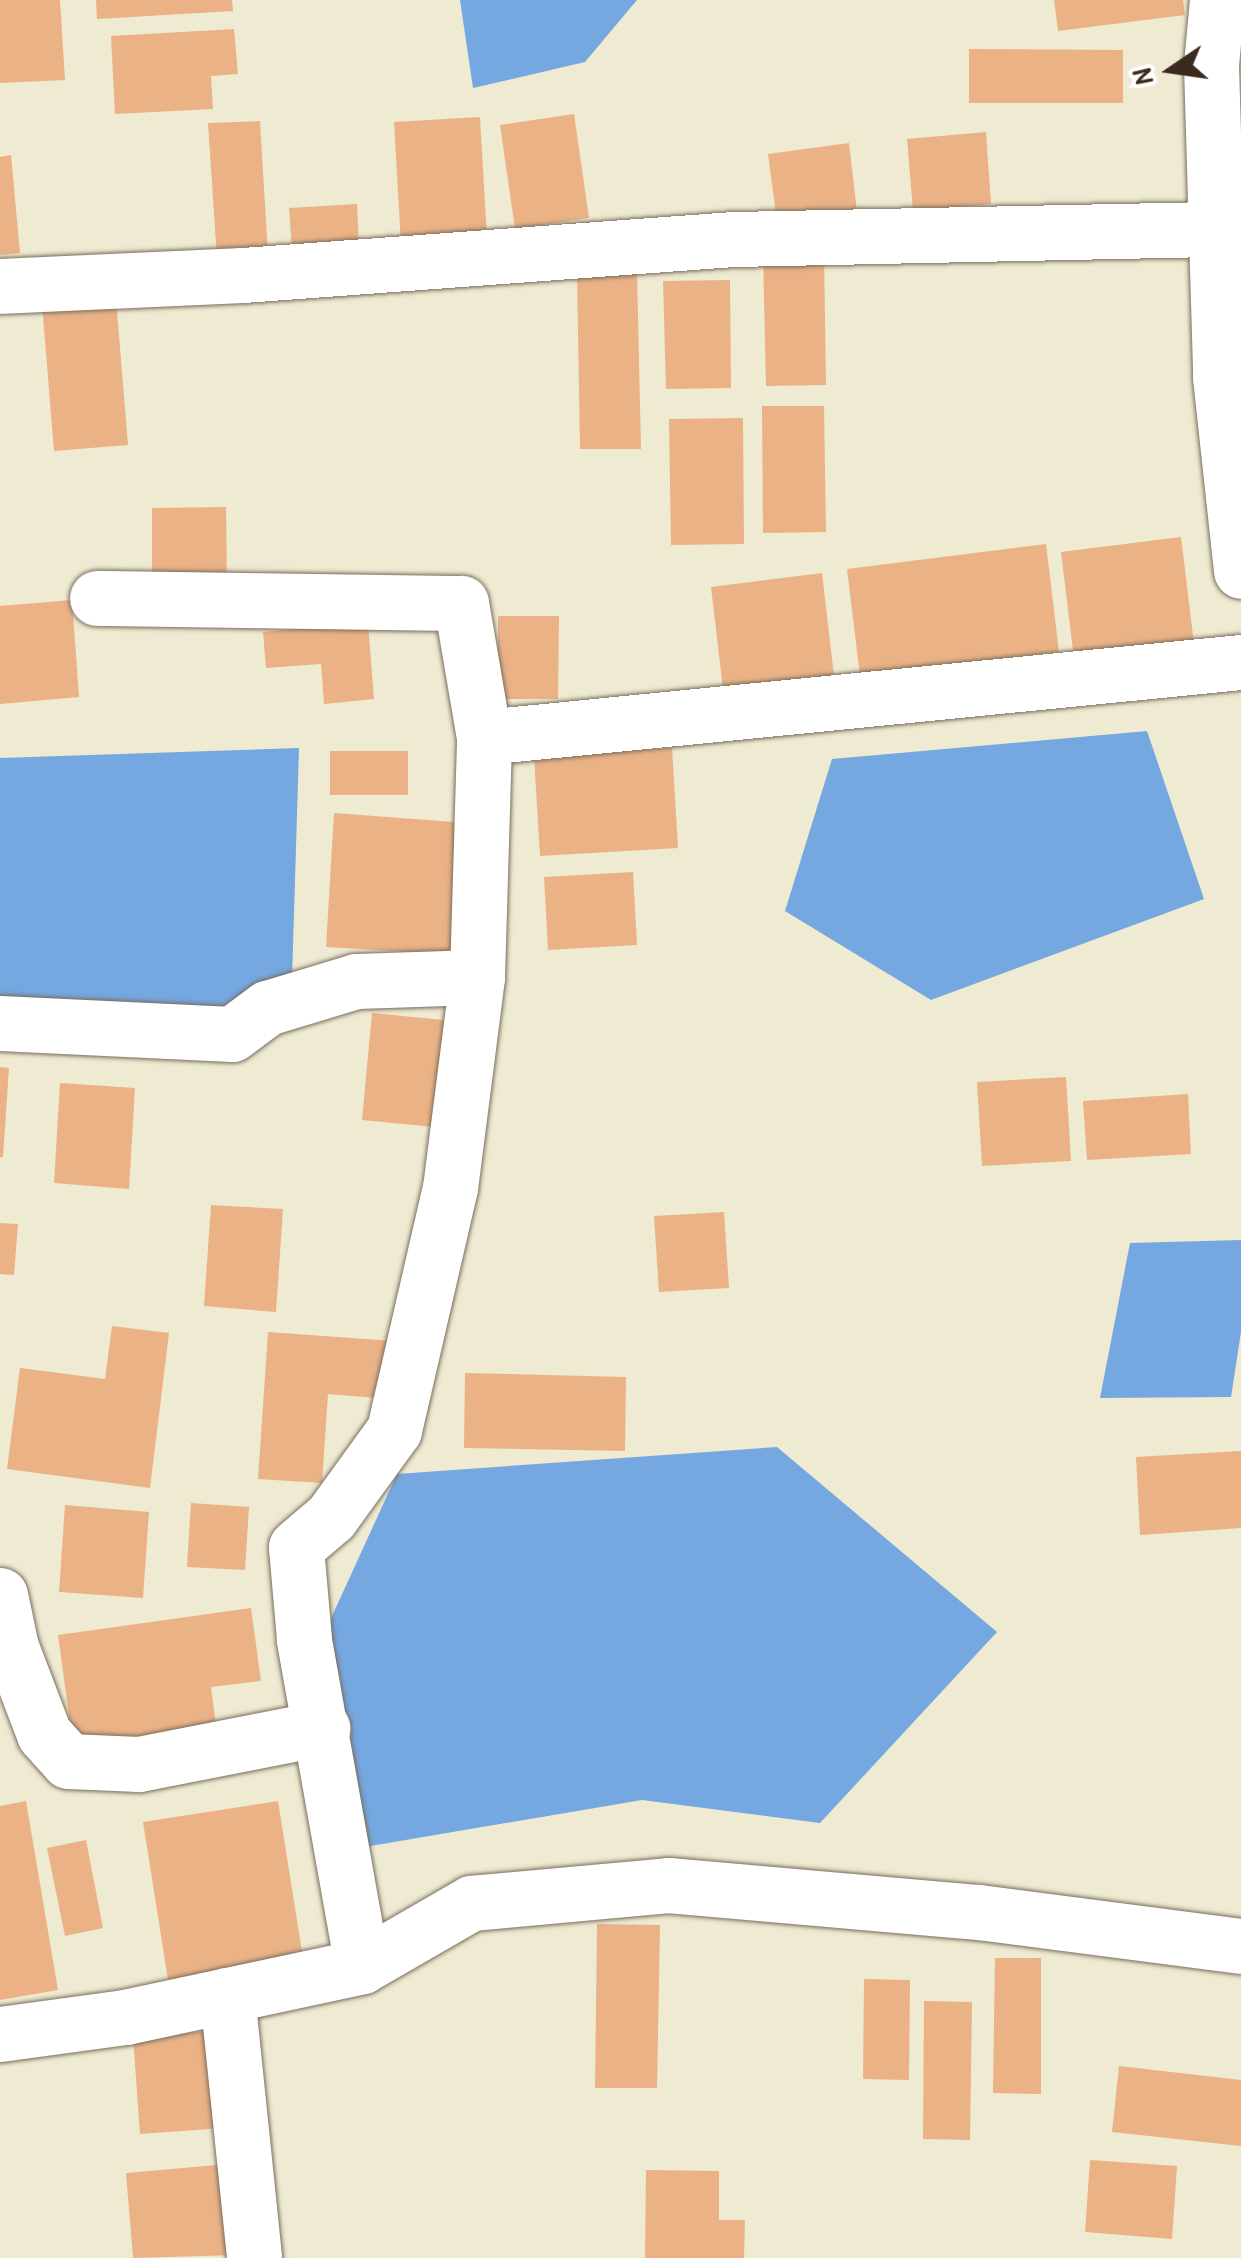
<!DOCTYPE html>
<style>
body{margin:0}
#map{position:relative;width:1241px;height:2258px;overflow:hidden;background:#efead2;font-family:"Patrick Hand",sans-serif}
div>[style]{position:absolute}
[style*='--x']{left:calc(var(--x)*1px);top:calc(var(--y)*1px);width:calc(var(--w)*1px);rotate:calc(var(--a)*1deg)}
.water>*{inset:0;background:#75a7e0}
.building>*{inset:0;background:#ebb286}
.roads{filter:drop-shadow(0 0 2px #7a6d5d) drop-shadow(0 0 2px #7a6d5d)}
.minor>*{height:55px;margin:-27.5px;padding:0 27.5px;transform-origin:27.5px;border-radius:27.5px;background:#fff}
.primary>*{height:55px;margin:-27.5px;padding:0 27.5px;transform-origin:27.5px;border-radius:27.5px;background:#fff}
span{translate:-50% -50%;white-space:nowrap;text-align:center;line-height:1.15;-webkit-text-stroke:10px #fff;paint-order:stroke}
.north{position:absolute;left:1121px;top:20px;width:100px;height:100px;-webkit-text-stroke:8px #fff;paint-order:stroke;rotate:257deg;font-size:28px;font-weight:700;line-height:40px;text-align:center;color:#3b2a1e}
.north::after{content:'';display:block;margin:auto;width:35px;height:45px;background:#3b2a1e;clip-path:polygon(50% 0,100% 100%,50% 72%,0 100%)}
</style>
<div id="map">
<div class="water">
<div style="clip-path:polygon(460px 0,637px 0,585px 62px,473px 88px)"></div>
<div style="clip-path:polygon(1147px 731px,1204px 899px,931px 1000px,785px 911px,832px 759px)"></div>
<div style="clip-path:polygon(299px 748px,291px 1012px,0 1012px,0 758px)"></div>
<div style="clip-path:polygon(1241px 1240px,1241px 1332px,1231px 1397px,1100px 1398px,1130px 1243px)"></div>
<div style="clip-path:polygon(777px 1447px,997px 1632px,820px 1823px,642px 1800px,347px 1850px,306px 1673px,397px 1474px)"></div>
</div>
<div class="building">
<div style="clip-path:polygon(0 0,60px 0,65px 80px,0 83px)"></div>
<div style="clip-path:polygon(96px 0,232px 0,233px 11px,97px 19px)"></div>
<div style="clip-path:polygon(1054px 0,1183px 0,1185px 15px,1058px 31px)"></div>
<div style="clip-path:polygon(234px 29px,238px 74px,211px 76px,213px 109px,115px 114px,111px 36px)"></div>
<div style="clip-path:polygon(969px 49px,1123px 50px,1123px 103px,969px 103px)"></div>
<div style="clip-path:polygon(574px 114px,589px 218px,515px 229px,500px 125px)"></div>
<div style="clip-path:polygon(480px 117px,487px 238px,401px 245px,394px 122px)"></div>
<div style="clip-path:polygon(260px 121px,268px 255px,217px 259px,208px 123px)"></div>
<div style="clip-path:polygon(986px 132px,991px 204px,913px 211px,907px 139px)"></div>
<div style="clip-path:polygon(849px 143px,857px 212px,777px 222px,768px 154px)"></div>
<div style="clip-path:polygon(11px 155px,20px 253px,0 255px,0 157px)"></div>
<div style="clip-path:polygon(357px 204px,359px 245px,292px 249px,289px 208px)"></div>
<div style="clip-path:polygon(763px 252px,824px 252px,826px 385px,766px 386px)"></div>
<div style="clip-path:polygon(637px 272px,641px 449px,580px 449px,577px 273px)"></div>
<div style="clip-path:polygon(730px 280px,731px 388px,666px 389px,663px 281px)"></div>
<div style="clip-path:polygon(116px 299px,128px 445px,54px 451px,42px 304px)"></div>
<div style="clip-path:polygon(762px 406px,824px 406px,826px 532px,763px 533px)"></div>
<div style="clip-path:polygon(743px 418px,744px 544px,671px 545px,669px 419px)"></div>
<div style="clip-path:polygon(226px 507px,227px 587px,152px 587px,152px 508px)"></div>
<div style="clip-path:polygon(1181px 537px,1194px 644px,1074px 659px,1061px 552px)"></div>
<div style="clip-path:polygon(1046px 544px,1059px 652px,860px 676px,847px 569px)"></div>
<div style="clip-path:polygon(822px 573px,834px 676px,723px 689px,711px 587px)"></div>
<div style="clip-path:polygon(72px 600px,79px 697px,0 704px,0 606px)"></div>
<div style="clip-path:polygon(498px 616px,559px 616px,558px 699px,498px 699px)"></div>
<div style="clip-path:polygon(368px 623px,374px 699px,324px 704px,321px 664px,266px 668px,263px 632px)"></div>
<div style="clip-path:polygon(672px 748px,678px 848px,540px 856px,534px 756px)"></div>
<div style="clip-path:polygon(330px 751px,408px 751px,408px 795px,330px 795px)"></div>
<div style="clip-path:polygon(334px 813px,467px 823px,458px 955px,326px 947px)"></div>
<div style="clip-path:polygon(633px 872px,637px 945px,548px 950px,544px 877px)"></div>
<div style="clip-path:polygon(372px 1013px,444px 1020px,434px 1127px,362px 1120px)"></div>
<div style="clip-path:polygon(0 1067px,9px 1068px,3px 1157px,0 1157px)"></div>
<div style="clip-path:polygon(1066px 1077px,1071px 1161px,982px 1166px,977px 1082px)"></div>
<div style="clip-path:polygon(60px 1083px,135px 1088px,129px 1189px,54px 1183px)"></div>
<div style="clip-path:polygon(1188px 1094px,1191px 1154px,1087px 1160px,1083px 1101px)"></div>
<div style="clip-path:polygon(211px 1205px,283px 1209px,276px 1312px,204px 1306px)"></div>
<div style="clip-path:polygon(724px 1212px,729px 1288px,659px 1292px,654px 1216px)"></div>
<div style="clip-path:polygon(0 1223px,18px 1224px,14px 1275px,0 1274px)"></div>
<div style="clip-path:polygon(112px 1326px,169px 1333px,150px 1488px,7px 1469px,20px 1368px,105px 1379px)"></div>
<div style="clip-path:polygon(268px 1332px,393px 1341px,389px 1399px,328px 1394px,322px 1483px,258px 1479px)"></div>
<div style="clip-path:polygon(465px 1373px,626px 1377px,625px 1451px,464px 1448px)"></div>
<div style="clip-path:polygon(1241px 1451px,1241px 1528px,1140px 1535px,1136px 1457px)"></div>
<div style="clip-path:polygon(191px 1503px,249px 1507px,245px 1570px,187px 1567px)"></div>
<div style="clip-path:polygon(65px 1505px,149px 1512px,143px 1598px,59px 1592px)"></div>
<div style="clip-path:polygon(251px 1608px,261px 1681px,211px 1687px,217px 1733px,74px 1752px,58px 1635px)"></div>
<div style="clip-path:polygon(26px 1801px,58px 1990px,0 2000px,0 1806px)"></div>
<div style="clip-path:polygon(278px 1801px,303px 1958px,168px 1980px,143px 1822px)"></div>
<div style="clip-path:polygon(86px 1840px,103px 1928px,65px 1936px,47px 1848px)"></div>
<div style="clip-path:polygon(597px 1924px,660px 1925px,657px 2088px,595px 2088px)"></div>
<div style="clip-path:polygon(995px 1958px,1041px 1958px,1041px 2094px,993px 2093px)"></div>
<div style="clip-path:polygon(864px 1979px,910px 1980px,909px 2080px,863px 2079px)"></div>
<div style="clip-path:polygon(924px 2001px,972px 2002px,970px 2140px,923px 2139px)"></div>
<div style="clip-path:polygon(217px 2031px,223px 2128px,140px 2134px,133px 2036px)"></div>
<div style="clip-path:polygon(1119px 2066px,1241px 2080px,1241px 2146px,1112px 2132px)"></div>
<div style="clip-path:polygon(1090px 2160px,1177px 2166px,1172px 2239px,1085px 2232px)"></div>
<div style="clip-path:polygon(228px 2164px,237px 2255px,133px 2258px,126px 2173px)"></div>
<div style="clip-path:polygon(646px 2170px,719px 2171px,719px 2220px,745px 2220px,744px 2258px,645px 2258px)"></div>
</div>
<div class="roads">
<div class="minor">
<div style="--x:0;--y:286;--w:243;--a:-2.6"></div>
<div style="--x:243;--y:275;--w:492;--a:-4.2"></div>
<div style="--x:734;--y:239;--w:482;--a:-1.2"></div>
<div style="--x:97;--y:598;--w:364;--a:0.8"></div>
<div style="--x:461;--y:603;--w:136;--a:80.3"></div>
<div style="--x:0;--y:1023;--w:232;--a:2.7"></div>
<div style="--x:232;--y:1034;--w:44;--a:-36.6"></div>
<div style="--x:267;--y:1008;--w:93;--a:-16.9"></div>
<div style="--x:356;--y:981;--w:121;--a:-1.9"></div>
<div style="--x:0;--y:1595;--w:53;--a:78.1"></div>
<div style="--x:11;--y:1647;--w:93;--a:69.2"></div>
<div style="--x:44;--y:1734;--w:36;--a:48"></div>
<div style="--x:68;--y:1761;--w:71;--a:2.4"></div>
<div style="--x:139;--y:1764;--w:187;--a:-11.1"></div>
<div style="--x:362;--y:1966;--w:332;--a:-100.1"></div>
<div style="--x:304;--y:1639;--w:92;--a:-95"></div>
<div style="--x:296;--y:1547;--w:46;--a:-40.6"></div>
<div style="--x:331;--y:1517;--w:107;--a:-54.1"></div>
<div style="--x:394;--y:1430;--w:248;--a:-77"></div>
<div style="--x:450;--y:1188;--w:213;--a:-82.7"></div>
<div style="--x:477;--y:977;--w:240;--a:-88.3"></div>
<div style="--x:484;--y:737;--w:761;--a:-5.66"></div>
<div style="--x:227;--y:1995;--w:264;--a:84.1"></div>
<div style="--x:0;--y:2034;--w:126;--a:-7.7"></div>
<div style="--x:125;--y:2017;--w:242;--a:-12.1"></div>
<div style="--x:362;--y:1966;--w:126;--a:-30"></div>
<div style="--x:471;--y:1903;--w:198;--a:-5.2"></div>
<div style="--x:668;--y:1885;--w:312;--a:5"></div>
<div style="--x:979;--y:1912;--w:264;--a:7.4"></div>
</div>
<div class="primary">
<div style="--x:1217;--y:0;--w:65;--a:95.3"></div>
<div style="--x:1211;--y:65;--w:312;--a:88.3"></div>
<div style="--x:1220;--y:377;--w:195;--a:83.8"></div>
</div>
</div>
<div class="north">N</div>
</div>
